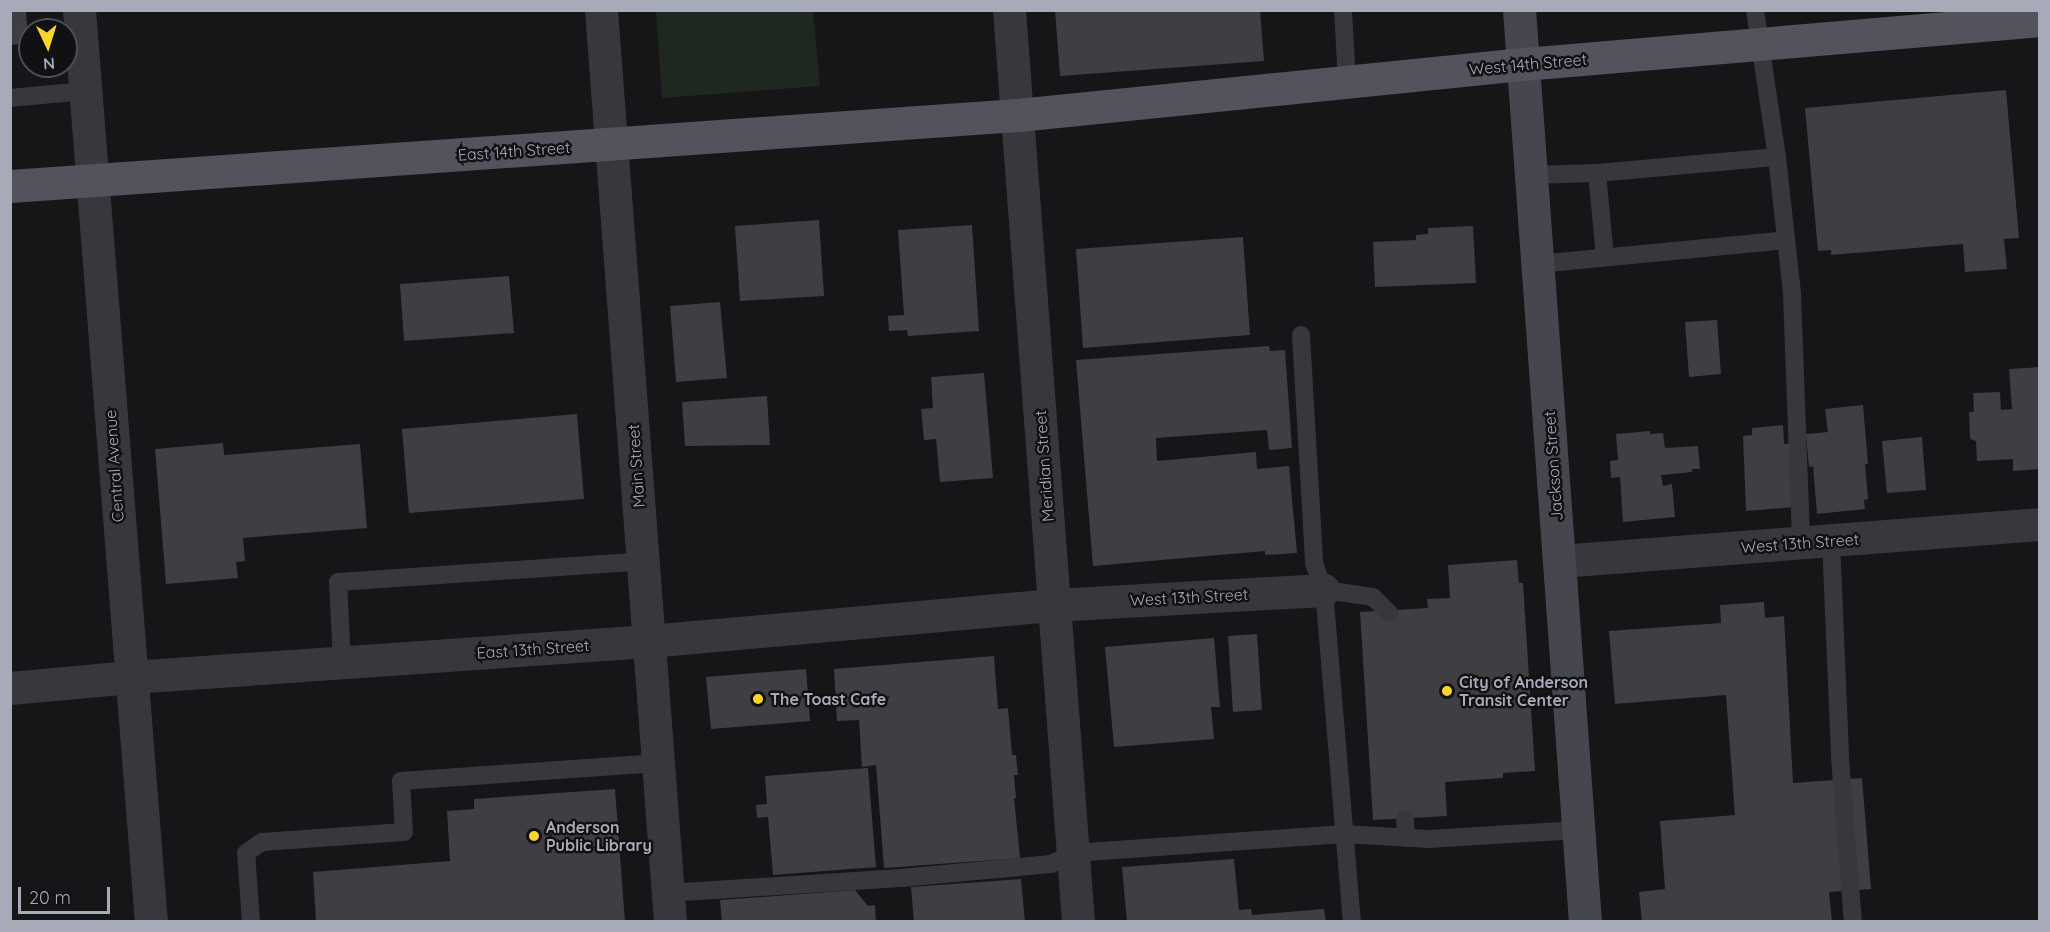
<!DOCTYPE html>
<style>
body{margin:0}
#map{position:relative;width:2050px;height:932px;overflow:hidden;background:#161618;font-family:Quicksand,sans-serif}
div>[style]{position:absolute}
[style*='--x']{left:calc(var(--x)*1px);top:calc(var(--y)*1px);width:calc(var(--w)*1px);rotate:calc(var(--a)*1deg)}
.green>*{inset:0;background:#1e2720}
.building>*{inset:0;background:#3e3e43}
.service>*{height:18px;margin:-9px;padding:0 9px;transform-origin:9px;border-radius:9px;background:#37373d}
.minor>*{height:33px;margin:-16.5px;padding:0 16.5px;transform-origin:16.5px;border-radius:16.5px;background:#37373d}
.tertiary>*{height:33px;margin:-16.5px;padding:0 16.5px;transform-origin:16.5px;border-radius:16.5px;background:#37373d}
.secondary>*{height:33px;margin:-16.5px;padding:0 16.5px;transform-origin:16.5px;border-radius:16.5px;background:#45464e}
.primary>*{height:33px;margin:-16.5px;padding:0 16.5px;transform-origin:16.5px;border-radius:16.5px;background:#53535d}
.dots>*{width:16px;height:16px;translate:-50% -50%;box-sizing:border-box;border:3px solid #111113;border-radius:50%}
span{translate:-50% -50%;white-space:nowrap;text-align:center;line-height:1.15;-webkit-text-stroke:5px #111113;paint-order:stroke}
.street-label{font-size:16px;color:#a7aab9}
.poi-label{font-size:16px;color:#a7aab9;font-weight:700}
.left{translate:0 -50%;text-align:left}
.frame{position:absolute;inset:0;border:12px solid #a7aab9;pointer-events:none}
.north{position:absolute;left:18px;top:18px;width:60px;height:60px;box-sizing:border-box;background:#111113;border:2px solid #4d4e55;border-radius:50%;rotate:176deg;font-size:16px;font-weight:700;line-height:24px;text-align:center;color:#a7aab9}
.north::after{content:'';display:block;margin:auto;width:21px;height:27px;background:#fcd52a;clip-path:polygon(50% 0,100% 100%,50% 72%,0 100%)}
.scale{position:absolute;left:18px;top:887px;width:92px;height:27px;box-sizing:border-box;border:3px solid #a7aab9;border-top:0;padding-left:8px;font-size:18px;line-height:21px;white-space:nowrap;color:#a7aab9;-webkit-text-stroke:4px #111113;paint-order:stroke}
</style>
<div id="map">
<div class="green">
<div style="clip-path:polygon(656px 11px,813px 11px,820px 86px,662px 98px)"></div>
</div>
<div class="building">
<div style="clip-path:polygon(10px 10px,26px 10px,28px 43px,10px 45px)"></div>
<div style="clip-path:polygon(1055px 10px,1260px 10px,1264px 61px,1060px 76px)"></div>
<div style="clip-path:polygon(2006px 90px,2019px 238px,2004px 239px,2007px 269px,1965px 272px,1963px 244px,1831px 255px,1831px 250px,1818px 251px,1805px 108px)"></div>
<div style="clip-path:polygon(819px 220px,824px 296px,740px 301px,735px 226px)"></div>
<div style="clip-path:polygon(972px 225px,979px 331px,908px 336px,907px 330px,889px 331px,888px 316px,904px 315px,898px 230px)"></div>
<div style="clip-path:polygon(1473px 226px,1476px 283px,1375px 287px,1373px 242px,1416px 240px,1416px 235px,1428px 234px,1428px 228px)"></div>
<div style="clip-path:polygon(1243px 237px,1250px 335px,1083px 348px,1076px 249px)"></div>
<div style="clip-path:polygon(509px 276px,514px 333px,404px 341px,400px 284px)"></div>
<div style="clip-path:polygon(720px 302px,727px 378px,676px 382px,670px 306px)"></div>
<div style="clip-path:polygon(1717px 320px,1721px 374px,1689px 377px,1685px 322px)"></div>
<div style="clip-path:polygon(1269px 346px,1270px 351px,1285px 350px,1292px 448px,1269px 450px,1267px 430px,1156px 438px,1157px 461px,1256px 452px,1257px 469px,1289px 466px,1297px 553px,1265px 555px,1265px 551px,1093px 566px,1076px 360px)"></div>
<div style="clip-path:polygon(2040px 367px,2040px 469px,2013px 471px,2013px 459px,1977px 461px,1976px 441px,1970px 439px,1969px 412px,1974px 412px,1973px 393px,2000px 392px,2001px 410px,2012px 409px,2009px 369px)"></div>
<div style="clip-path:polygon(984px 373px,993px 478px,940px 482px,936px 439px,924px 440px,921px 409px,933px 408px,931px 377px)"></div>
<div style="clip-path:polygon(767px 396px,770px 445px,685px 446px,682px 402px)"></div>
<div style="clip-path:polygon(1863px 405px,1868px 464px,1865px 464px,1868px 499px,1864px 500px,1865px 509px,1817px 514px,1813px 466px,1809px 467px,1806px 434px,1828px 432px,1825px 409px)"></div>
<div style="clip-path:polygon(577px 414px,584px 499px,409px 513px,402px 429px)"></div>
<div style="clip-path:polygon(1783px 425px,1784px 444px,1794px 443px,1795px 507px,1746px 511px,1743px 436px,1752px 435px,1752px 428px)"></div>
<div style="clip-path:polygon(1650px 431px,1650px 434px,1663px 433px,1665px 448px,1698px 446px,1700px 469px,1692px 469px,1692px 472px,1661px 475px,1663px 486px,1672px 484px,1675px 517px,1623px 522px,1620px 477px,1611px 478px,1610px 461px,1618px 460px,1616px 434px)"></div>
<div style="clip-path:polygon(1922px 437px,1926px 490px,1887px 493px,1882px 441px)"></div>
<div style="clip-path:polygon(223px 443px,224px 455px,360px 444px,367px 528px,243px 538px,245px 561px,236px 562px,238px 578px,166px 584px,155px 449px)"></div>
<div style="clip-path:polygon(1517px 560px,1519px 583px,1523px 583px,1535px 771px,1503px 773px,1503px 778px,1445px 782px,1447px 816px,1373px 820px,1360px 612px,1428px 608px,1427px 599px,1450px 598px,1448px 565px)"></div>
<div style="clip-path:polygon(1764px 602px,1765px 618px,1784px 616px,1793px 783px,1862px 778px,1871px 889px,1829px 892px,1832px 922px,1642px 922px,1639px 892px,1665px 889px,1660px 821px,1735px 815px,1726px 695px,1615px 704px,1609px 631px,1721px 623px,1720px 605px)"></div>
<div style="clip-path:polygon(1257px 634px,1262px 710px,1233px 712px,1228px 636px)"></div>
<div style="clip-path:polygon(1214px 638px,1220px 707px,1211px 707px,1214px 739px,1114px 747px,1105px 647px)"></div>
<div style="clip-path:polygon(994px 656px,998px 709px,1008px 708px,1012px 755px,1016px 755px,1018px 775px,1014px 775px,1016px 798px,1014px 798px,1020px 858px,884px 868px,876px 765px,862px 767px,859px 720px,837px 721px,834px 669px)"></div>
<div style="clip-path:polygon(806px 669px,810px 721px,711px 729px,706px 677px)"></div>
<div style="clip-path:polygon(868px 768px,876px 867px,773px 875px,768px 817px,757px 818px,756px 805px,767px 804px,765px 776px)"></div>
<div style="clip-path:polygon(615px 789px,625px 922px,316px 922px,313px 872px,450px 861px,447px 811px,474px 809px,474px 799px)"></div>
<div style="clip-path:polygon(1234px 859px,1239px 910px,1251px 909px,1252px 915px,1324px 909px,1326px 922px,1127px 922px,1122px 867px)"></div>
<div style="clip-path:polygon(1021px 879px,1025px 922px,914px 922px,911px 887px)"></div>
<div style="clip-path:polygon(855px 890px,868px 906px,875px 905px,876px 922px,722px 922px,720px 900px)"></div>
</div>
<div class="service">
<div style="--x:1343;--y:10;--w:71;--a:86.8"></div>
<div style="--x:1755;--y:10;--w:149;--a:81.5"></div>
<div style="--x:1777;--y:157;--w:137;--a:83.7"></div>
<div style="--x:1792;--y:293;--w:250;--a:87.9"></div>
<div style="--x:10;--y:98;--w:75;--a:-5.3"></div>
<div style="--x:1597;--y:173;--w:181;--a:-5.1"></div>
<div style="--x:1531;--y:175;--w:66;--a:-1.7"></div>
<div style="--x:1597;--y:173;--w:84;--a:84.6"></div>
<div style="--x:1538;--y:264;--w:248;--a:-5.5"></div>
<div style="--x:1301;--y:335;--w:228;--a:86.7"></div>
<div style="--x:1314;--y:563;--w:29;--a:70"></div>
<div style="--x:1324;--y:590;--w:333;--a:85.2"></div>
<div style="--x:1831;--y:540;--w:218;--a:87.6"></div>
<div style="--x:1840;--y:758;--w:165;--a:85.5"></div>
<div style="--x:1324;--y:590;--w:49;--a:8.1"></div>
<div style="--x:1373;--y:597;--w:23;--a:45"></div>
<div style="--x:342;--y:663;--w:81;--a:-92.8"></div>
<div style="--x:338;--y:582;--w:306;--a:-3.9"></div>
<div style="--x:1405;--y:819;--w:19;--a:87"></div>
<div style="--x:668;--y:893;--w:233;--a:-3.7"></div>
<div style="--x:901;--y:878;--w:151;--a:-5.3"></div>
<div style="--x:1051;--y:864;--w:25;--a:-27"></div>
<div style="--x:1073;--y:853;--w:272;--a:-4"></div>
<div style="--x:1344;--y:834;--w:85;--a:3.4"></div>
<div style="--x:1429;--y:839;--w:149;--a:-3.5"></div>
<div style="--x:251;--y:922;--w:69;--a:-94.1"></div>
<div style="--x:246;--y:853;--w:19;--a:-35"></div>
<div style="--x:262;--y:842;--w:142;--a:-4"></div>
<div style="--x:404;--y:832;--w:51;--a:-93.4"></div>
<div style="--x:401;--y:781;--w:258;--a:-4"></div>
</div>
<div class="minor">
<div style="--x:1009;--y:10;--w:915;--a:85.67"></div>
<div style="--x:1560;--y:561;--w:481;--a:-4.4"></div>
<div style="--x:10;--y:688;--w:121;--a:-5.2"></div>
<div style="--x:131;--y:677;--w:519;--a:-3.98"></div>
<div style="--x:649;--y:641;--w:407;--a:-5.1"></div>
<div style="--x:1054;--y:605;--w:270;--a:-3.2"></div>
</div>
<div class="tertiary">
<div style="--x:79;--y:10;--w:915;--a:85.49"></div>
<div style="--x:601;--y:10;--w:915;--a:85.67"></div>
</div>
<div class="secondary">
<div style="--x:1519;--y:10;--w:914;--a:85.86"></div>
</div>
<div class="primary">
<div style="--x:10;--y:186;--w:1010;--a:-4.03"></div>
<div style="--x:1018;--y:115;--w:508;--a:-5.77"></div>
<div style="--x:1523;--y:64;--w:519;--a:-4.86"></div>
</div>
<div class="dots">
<div style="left:1447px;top:691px;background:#fcd52a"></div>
<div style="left:758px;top:699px;background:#fcd52a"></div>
<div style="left:534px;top:836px;background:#fcd52a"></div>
</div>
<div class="street-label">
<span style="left:1528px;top:64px;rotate:-5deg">West 14th Street</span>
<span style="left:514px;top:151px;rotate:-4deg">East 14th Street</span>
<span style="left:114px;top:466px;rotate:-94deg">Central Avenue</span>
<span style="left:636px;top:466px;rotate:-94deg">Main Street</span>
<span style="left:1044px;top:466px;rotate:-94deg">Meridian Street</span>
<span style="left:1553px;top:466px;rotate:-94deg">Jackson Street</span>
<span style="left:1800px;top:543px;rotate:-4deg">West 13th Street</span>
<span style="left:1189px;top:597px;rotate:-3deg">West 13th Street</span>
<span style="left:533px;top:649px;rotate:-4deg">East 13th Street</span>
</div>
<div class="poi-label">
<span class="left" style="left:1459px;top:691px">City of Anderson<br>Transit Center</span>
<span class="left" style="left:770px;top:699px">The Toast Cafe</span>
<span class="left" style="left:546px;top:836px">Anderson<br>Public Library</span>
</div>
<div class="frame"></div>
<div class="north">N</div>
<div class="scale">20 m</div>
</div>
